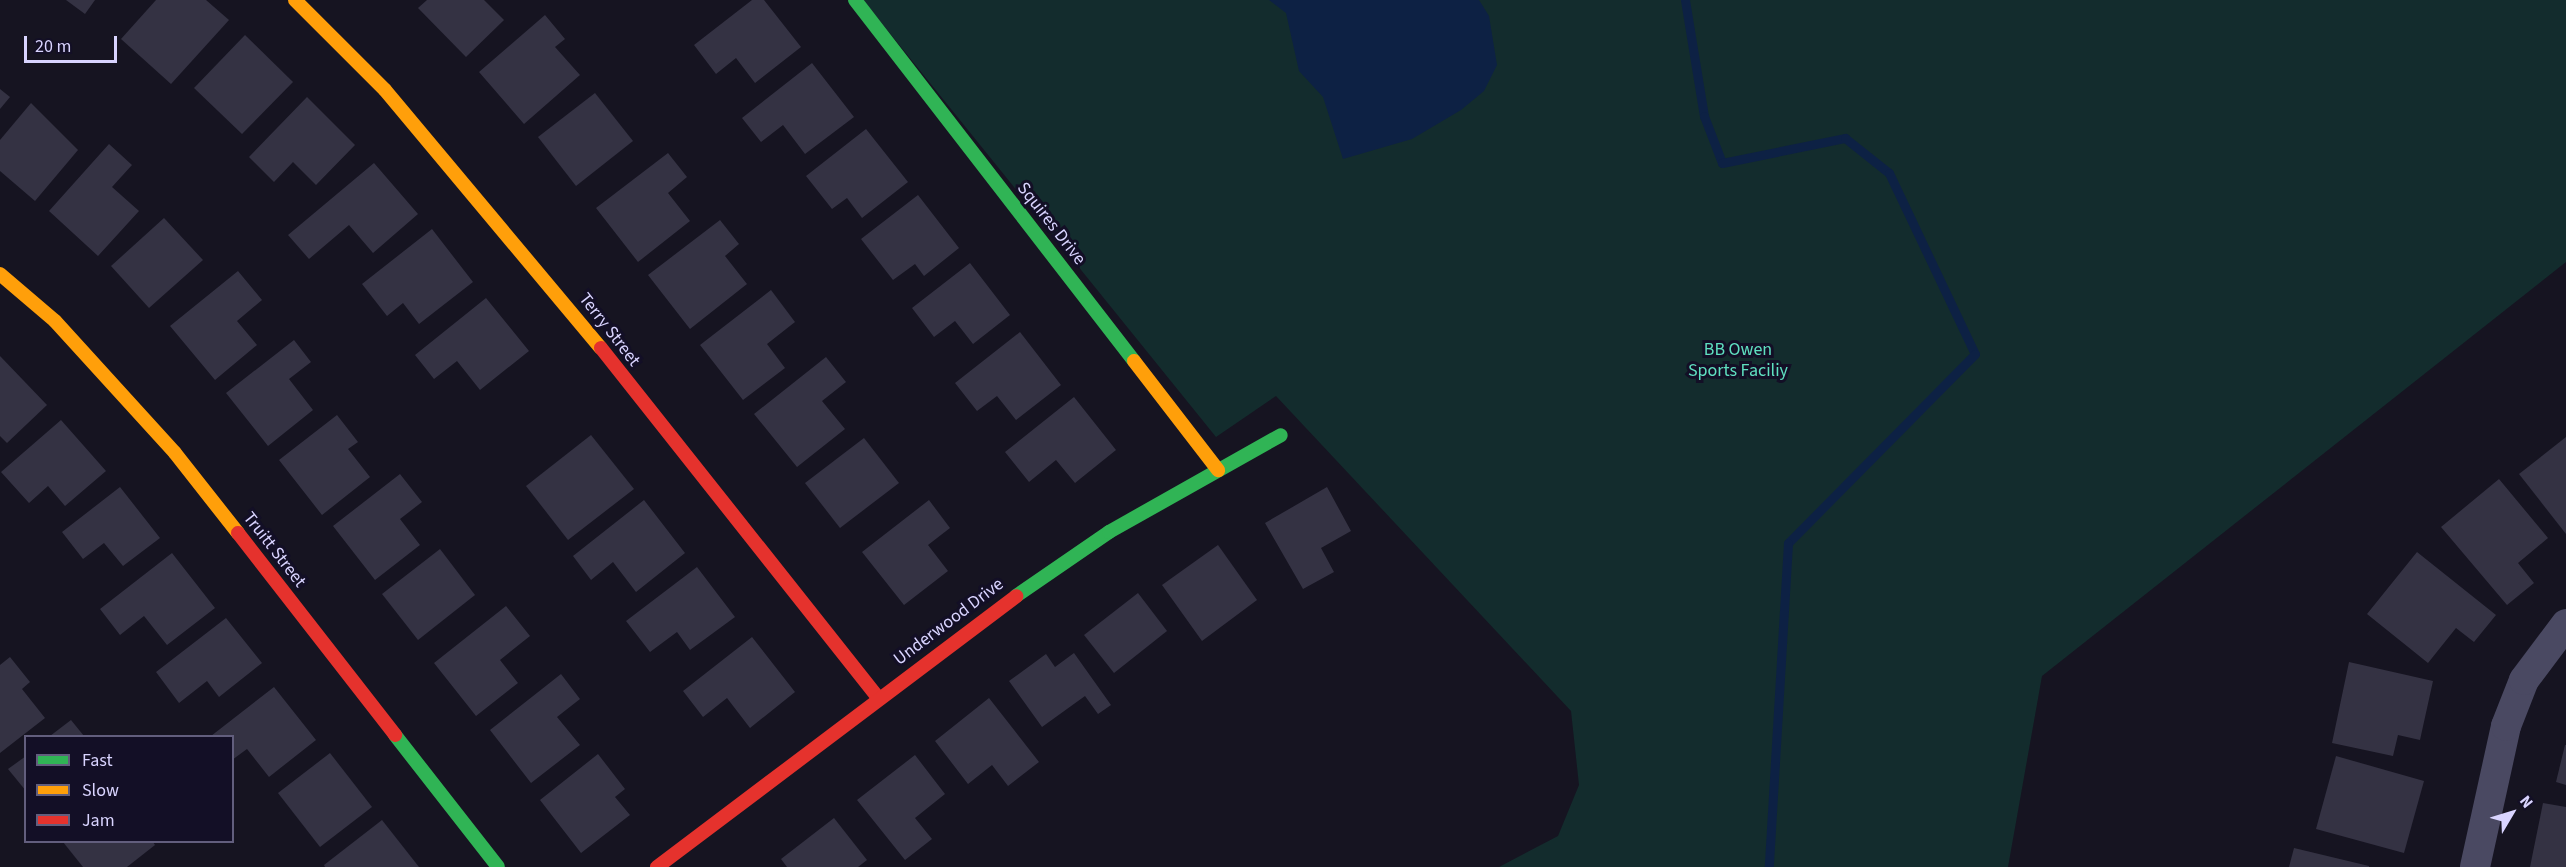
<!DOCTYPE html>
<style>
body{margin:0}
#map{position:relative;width:2566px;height:867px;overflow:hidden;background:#161421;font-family:"Source Sans 3",sans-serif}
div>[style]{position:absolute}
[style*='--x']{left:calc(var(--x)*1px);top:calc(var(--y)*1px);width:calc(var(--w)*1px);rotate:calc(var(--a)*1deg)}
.green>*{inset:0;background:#132c2d}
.water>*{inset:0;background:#0d2144}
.stream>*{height:9px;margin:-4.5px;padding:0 4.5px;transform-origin:4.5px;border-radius:4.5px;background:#0d2144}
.building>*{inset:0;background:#343243}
.street>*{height:30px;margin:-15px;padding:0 15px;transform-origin:15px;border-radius:15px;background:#4a4962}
.fast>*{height:14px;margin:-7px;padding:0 7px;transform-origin:7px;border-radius:7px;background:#30b455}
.slow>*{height:14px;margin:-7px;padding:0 7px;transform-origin:7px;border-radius:7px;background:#ff9f0a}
.jam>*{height:14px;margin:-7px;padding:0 7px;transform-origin:7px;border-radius:7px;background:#e5322d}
span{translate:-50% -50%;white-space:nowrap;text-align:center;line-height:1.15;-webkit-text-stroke:6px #130f26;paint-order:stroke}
.street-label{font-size:18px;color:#d9d4ff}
.park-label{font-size:18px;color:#5fe0c0}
.legend{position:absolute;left:24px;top:735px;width:210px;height:108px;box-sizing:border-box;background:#130f26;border:2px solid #625e7d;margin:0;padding:8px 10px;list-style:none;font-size:18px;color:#d9d4ff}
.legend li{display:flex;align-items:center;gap:12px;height:30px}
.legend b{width:30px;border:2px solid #625e7d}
.north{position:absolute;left:2482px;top:783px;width:60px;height:60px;-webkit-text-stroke:4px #130f26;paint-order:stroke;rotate:52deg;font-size:16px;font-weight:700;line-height:24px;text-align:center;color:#d9d4ff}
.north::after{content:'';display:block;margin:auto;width:21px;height:27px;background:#d9d4ff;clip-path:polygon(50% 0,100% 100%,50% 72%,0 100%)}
.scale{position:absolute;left:24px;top:36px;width:93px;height:27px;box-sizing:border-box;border:3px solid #d9d4ff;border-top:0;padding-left:8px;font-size:18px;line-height:21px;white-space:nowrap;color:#d9d4ff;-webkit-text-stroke:4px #130f26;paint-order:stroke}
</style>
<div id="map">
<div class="green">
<div style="clip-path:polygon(863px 0,2566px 0,2566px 262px,2042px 676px,2008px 867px,1499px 867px,1558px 836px,1579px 785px,1571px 711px,1276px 396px,1216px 437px)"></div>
</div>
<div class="water">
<div style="clip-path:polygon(1269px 0,1479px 0,1489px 16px,1497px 65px,1484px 91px,1461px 110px,1412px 139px,1343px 159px,1323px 97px,1299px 71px,1286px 13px)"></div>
</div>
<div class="stream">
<div style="--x:1685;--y:0;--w:118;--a:80.7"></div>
<div style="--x:1704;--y:116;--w:50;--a:69"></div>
<div style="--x:1722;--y:163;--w:126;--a:-11.5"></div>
<div style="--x:1845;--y:138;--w:56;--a:38.5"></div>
<div style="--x:1889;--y:173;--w:200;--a:64.6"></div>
<div style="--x:1975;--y:354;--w:266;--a:134.7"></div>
<div style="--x:1788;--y:543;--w:325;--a:93.4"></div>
</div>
<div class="building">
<div style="clip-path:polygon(66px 0,95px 0,85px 14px)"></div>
<div style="clip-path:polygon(156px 0,206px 0,229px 20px,171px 84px,121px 39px)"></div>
<div style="clip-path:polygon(427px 0,484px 0,504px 20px,466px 57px,418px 8px)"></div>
<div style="clip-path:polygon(752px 0,764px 0,801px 47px,755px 83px,736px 58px,716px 74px,694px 45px)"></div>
<div style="clip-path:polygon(545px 15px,565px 39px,555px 47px,580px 75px,524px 124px,479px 72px)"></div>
<div style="clip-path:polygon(245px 35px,293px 82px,242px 134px,194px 88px)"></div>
<div style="clip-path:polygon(812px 63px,854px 117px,805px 154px,783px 125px,761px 142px,742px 118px)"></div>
<div style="clip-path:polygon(0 89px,10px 97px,0 109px)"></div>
<div style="clip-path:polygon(595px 93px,633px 141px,576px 186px,538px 137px)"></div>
<div style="clip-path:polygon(307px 97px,355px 145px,316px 185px,293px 162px,274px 182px,249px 157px)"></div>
<div style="clip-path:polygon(31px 103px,78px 150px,35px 201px,0 171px,0 140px)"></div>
<div style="clip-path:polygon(866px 129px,908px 182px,862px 218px,847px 198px,832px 209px,806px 176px)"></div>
<div style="clip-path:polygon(109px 144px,132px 165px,112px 187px,139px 211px,98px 256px,49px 211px)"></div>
<div style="clip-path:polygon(668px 153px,687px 177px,668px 193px,690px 221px,638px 262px,596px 208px)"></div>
<div style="clip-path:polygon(374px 163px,418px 214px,373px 253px,349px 225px,309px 259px,288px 235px)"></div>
<div style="clip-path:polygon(918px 195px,959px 248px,924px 276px,915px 264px,893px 280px,861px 239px)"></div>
<div style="clip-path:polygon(164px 218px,203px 260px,149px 308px,111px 266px)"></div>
<div style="clip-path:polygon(720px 220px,739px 244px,725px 256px,747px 284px,690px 329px,648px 275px)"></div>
<div style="clip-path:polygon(432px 229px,473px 282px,419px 324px,403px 303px,387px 316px,362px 284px)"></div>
<div style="clip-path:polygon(970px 263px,1010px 315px,973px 344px,955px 321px,934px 337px,912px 308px)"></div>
<div style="clip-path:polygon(238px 271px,262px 300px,237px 321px,257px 345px,215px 380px,170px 326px)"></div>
<div style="clip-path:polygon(771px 290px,795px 322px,767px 344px,785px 368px,743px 400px,700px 345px)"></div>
<div style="clip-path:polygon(486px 298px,529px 351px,480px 390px,457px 361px,434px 379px,415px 355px)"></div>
<div style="clip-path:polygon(1020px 332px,1061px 385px,1016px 420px,997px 396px,977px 411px,955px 383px)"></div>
<div style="clip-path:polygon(294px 340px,311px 362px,289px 379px,313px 410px,268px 446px,226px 393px)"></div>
<div style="clip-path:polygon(0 356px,47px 405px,7px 443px,0 436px)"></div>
<div style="clip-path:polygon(826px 357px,846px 382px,822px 401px,845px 429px,797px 467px,754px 414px)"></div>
<div style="clip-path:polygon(1074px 397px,1116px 450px,1075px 483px,1056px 460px,1029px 482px,1005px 452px)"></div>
<div style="clip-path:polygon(337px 415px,358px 442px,348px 449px,370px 477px,322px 515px,279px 460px)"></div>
<div style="clip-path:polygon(61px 420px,106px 471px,65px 506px,48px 486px,29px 503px,1px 472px)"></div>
<div style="clip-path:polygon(591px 435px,634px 489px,568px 540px,526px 486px)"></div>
<div style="clip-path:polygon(2566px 437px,2566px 534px,2519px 474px)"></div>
<div style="clip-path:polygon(864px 438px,899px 483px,840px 528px,805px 483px)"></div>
<div style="clip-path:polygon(400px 474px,422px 502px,400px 519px,420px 545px,375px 580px,333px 526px)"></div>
<div style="clip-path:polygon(2499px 479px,2548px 538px,2518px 563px,2534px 583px,2507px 605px,2441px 527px)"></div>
<div style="clip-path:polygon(120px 487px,160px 538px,123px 566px,104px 543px,83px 559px,62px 532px)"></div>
<div style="clip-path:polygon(1327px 487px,1351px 531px,1321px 548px,1334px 572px,1303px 589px,1265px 523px)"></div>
<div style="clip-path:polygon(644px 500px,685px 553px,636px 592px,613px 562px,591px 580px,573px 556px)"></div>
<div style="clip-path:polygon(929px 500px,950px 528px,928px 545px,948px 571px,904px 605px,862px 552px)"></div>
<div style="clip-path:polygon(1218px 545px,1257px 600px,1202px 641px,1162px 585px)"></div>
<div style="clip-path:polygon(440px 549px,475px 595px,418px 640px,382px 594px)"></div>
<div style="clip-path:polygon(2417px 552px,2496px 615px,2474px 642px,2456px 628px,2428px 663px,2367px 614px)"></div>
<div style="clip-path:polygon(172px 553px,215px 608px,167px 645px,144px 616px,120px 635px,100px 609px)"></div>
<div style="clip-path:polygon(697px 567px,735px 617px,690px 650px,677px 632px,650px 652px,626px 621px)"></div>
<div style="clip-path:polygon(1138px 593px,1167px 631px,1114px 673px,1084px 635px)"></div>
<div style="clip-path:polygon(506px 606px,530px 636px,500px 660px,518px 683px,476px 716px,434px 663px)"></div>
<div style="clip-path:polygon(226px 618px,262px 663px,219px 697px,207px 681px,179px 703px,156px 672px)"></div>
<div style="clip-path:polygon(752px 637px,795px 692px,750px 728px,727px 698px,703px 717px,683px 691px)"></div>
<div style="clip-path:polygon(1074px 653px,1111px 705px,1098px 714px,1085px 696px,1042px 727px,1009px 681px,1046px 654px,1055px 667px)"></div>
<div style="clip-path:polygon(10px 657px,30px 682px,22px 689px,45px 718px,0 753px,0 665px)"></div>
<div style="clip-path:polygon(2349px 662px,2433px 681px,2420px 740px,2398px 735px,2393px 756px,2332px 743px)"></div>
<div style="clip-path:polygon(561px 674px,580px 699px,557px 717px,580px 745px,531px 783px,490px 730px)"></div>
<div style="clip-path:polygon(274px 687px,316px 740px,269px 777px,247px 749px,232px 760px,232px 736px,211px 736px)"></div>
<div style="clip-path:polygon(989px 698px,1039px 762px,1008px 786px,992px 765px,968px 784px,935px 741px)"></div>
<div style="clip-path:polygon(71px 720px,84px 736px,50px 736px)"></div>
<div style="clip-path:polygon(2565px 745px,2566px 745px,2566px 785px,2556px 782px)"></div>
<div style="clip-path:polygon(330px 753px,372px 807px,320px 847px,278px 793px)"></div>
<div style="clip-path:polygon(598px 754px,625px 789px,615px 797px,630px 815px,581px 853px,540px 800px)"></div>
<div style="clip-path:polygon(915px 755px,945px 794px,915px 818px,932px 839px,905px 860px,857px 800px)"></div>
<div style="clip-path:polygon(26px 756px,26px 791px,8px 769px)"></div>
<div style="clip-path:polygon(2336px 756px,2424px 781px,2404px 853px,2316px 829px)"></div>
<div style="clip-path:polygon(2543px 803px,2566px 807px,2566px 867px,2530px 867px)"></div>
<div style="clip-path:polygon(834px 818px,867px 860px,858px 867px,787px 867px,781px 859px)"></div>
<div style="clip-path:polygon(382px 820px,419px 867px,325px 867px,324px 865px)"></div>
<div style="clip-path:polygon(63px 842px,153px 842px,155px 845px,127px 867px,83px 867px)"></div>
<div style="clip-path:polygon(2294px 848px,2369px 866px,2369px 867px,2289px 867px)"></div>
</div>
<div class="street">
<div style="--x:2475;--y:867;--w:144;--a:-77.6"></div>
<div style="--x:2506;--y:726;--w:49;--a:-68.6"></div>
<div style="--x:2524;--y:680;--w:70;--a:-53.1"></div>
</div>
<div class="fast">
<div style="--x:855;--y:0;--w:456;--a:52.3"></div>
<div style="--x:1016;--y:596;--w:113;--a:-34.5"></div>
<div style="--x:1109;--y:532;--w:197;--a:-29.4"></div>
<div style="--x:395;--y:735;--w:167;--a:52"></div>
</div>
<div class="slow">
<div style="--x:295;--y:0;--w:127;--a:45"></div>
<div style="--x:385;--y:90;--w:336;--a:50.1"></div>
<div style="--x:0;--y:274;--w:72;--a:40.5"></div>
<div style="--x:55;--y:321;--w:178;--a:47.7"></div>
<div style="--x:175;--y:453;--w:102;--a:51.8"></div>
<div style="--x:1134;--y:361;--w:138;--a:52.4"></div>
</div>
<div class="jam">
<div style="--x:601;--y:348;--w:446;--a:51.6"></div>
<div style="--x:238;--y:533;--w:256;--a:52.1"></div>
<div style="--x:657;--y:867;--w:450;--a:-37"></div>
</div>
<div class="street-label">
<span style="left:1051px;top:224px;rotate:52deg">Squires Drive</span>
<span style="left:609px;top:330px;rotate:52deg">Terry Street</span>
<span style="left:274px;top:550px;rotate:52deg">Truitt Street</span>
<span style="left:949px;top:622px;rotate:-37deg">Underwood Drive</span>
</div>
<div class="park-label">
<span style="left:1738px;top:361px">BB Owen<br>Sports Faciliy</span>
</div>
<ul class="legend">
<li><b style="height:8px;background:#30b455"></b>Fast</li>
<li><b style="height:8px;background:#ff9f0a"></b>Slow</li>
<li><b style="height:8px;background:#e5322d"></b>Jam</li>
</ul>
<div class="north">N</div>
<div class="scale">20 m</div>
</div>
